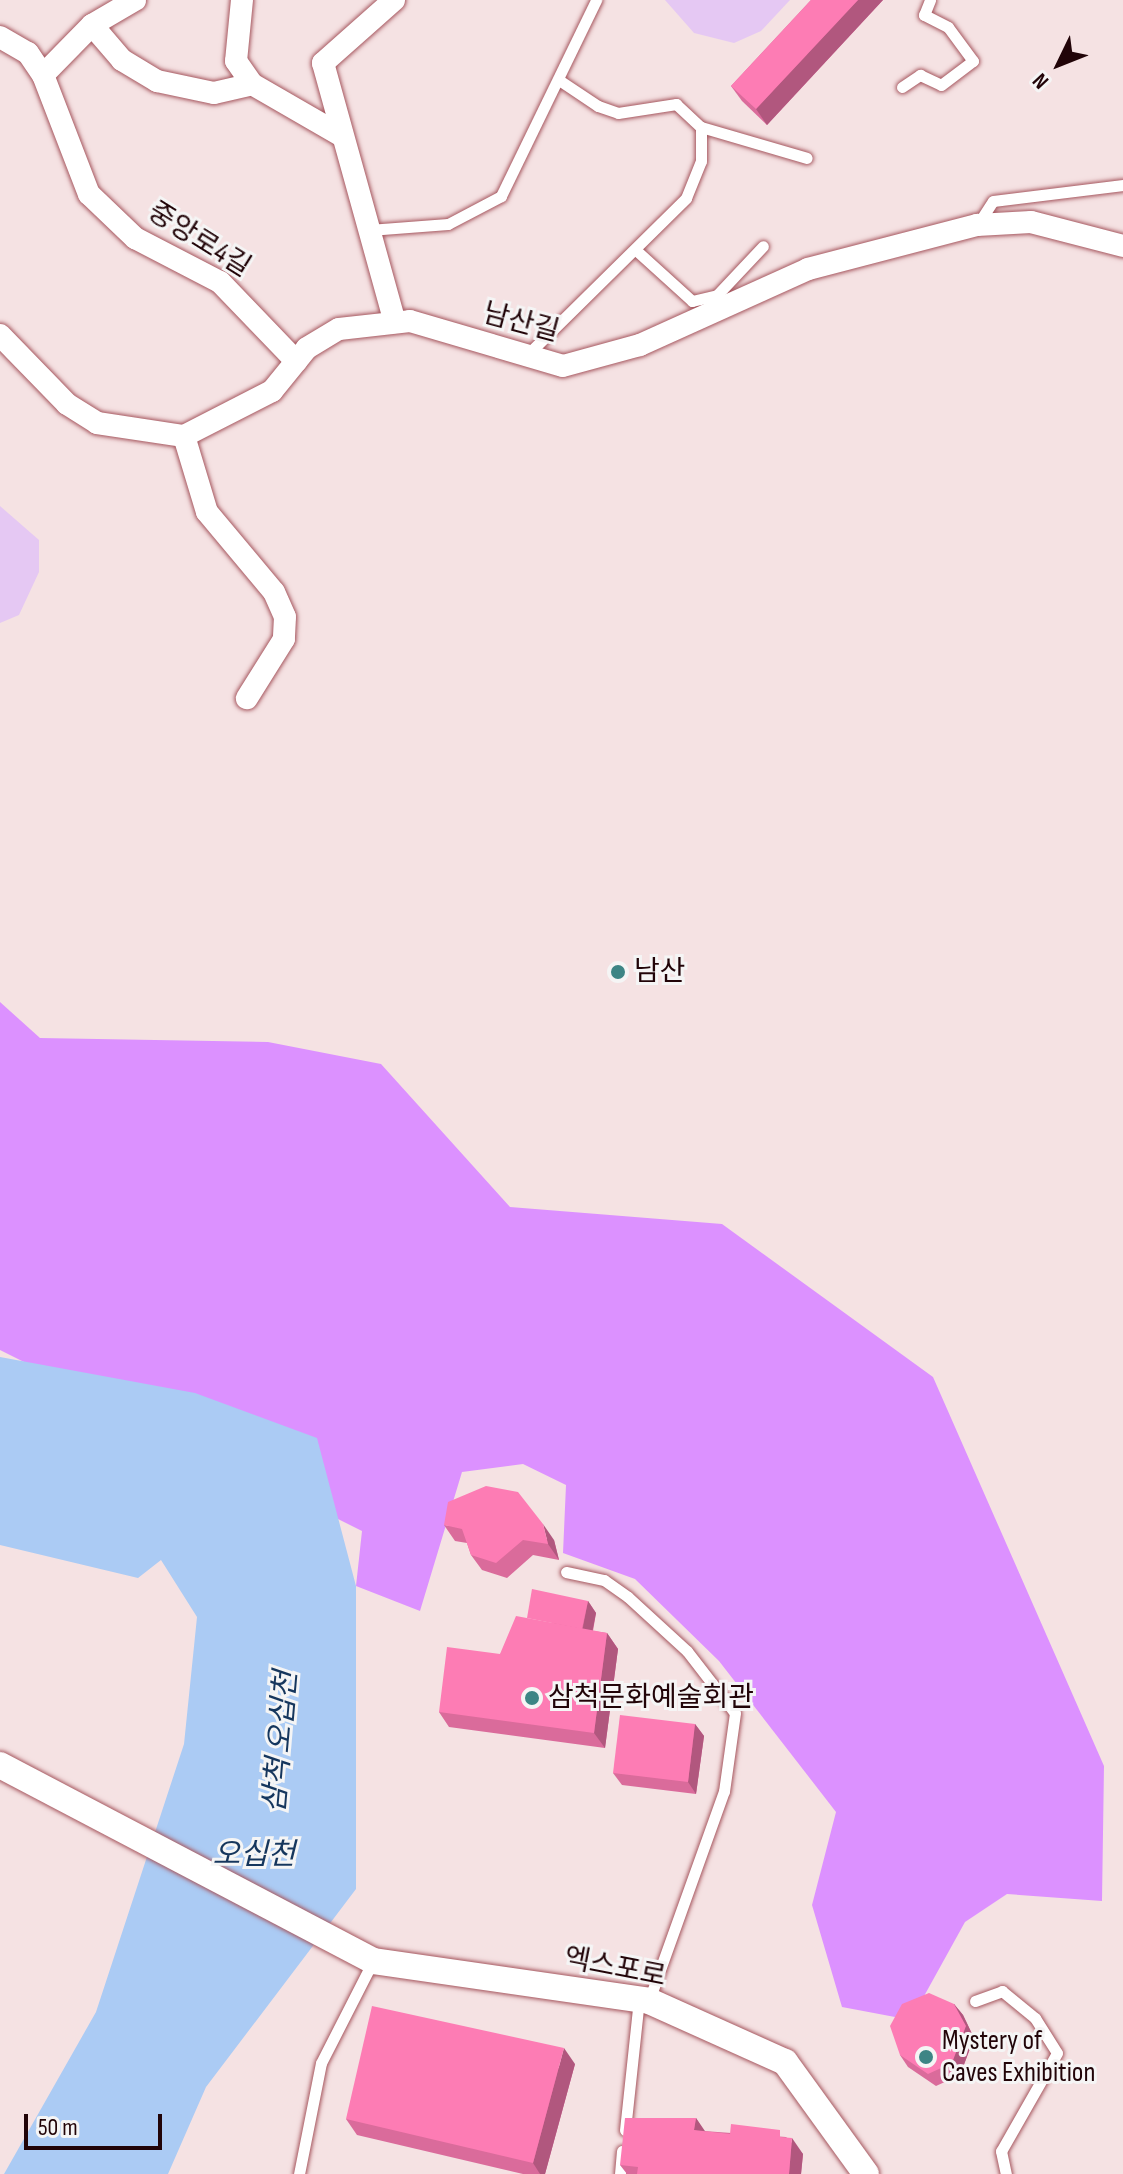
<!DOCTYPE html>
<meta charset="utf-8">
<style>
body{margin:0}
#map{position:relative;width:1123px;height:2174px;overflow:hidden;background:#f5e2e3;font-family:"Sofia Sans Condensed","Noto Sans KR",sans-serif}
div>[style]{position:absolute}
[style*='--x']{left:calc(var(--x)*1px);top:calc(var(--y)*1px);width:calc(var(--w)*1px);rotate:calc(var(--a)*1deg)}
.green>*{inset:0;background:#e5c8f3}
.forest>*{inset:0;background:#dc91ff}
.water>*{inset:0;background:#abcbf4}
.roads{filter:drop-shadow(0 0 2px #a6575f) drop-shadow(0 0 2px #a6575f)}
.service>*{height:11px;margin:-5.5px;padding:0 5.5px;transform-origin:5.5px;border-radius:5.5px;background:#fff}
.minor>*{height:22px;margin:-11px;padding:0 11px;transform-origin:11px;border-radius:11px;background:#fff}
.tertiary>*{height:26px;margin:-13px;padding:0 13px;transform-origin:13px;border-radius:13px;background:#fff}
.wall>*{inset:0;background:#da6b9b}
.shaded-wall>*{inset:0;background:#b1577e}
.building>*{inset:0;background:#fd7cb4}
.dots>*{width:22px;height:22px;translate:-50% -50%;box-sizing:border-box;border:4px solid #f5f5f5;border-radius:50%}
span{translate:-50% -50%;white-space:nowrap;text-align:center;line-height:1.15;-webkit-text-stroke:6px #f5f5f5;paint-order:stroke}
.street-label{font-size:28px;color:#210408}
.poi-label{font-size:28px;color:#210408}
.left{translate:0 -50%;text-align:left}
.water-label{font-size:30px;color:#15365d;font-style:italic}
.north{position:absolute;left:1019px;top:24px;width:80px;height:80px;-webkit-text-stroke:6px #f5f5f5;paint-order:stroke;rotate:227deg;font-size:22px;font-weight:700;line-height:32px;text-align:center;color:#210408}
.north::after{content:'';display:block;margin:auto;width:28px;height:36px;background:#210408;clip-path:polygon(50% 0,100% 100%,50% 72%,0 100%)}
.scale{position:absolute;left:24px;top:2114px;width:138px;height:36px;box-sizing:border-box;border:4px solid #210408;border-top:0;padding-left:10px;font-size:24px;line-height:28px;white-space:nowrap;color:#210408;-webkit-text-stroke:6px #f5f5f5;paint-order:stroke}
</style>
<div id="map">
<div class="green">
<div style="clip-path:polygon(665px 0,790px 0,761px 31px,734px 43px,694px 33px)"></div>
<div style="clip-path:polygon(0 506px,39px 540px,39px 572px,19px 615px,0 623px)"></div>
</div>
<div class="forest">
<div style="clip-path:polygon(0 1002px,40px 1038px,268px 1042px,381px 1064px,510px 1207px,722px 1224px,933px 1377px,1104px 1766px,1102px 1901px,1007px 1894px,965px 1922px,918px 2007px,895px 2017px,842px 2007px,812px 1905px,836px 1812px,719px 1661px,635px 1579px,563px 1553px,566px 1485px,523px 1464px,462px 1472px,420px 1611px,356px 1586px,362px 1531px,0 1350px)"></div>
</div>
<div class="water">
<div style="clip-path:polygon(0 1357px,195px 1393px,317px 1438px,356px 1586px,356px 1889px,206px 2087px,168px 2174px,4px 2174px,96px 2012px,184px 1744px,197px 1617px,161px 1560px,138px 1578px,0 1545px)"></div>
</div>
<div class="roads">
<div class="service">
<div style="--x:559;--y:80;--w:47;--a:33.7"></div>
<div style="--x:598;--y:106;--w:21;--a:19"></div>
<div style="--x:618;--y:113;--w:59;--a:-8.8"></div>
<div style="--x:676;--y:104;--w:34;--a:43"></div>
<div style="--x:701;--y:127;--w:110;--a:16.3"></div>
<div style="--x:902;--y:87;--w:22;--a:-34"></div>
<div style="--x:920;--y:75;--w:23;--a:25"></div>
<div style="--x:941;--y:85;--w:40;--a:-37"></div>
<div style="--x:973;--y:61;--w:42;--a:-126.3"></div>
<div style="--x:948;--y:27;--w:27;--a:-153"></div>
<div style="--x:924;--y:15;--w:16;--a:-68"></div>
<div style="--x:978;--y:224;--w:27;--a:-57"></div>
<div style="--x:993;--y:201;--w:131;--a:-7"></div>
<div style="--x:369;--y:230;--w:79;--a:-4.3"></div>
<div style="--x:448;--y:224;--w:60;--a:-27.8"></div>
<div style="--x:501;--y:196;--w:218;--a:-64.1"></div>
<div style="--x:638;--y:252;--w:73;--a:42.2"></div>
<div style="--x:692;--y:301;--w:26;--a:-13"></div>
<div style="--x:717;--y:295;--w:67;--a:-46.8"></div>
<div style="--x:526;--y:356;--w:225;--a:-44.6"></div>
<div style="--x:686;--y:198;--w:40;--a:-68"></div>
<div style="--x:701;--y:161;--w:34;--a:-90"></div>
<div style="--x:566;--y:1572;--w:39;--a:12"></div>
<div style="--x:604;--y:1580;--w:29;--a:35"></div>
<div style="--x:628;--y:1597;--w:80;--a:42.5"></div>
<div style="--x:687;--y:1651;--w:78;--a:52.3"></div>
<div style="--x:735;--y:1713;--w:79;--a:98"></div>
<div style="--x:724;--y:1791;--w:223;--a:109.7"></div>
<div style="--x:975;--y:2001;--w:29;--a:-20"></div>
<div style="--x:1002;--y:1991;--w:43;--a:39.3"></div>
<div style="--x:1035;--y:2018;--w:41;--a:57.8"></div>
<div style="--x:1057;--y:2053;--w:113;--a:119.7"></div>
<div style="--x:1001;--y:2151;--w:24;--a:78"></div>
<div style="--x:625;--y:2130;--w:131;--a:-83.9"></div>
<div style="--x:299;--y:2174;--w:113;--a:-78.8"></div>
<div style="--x:321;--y:2063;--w:114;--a:-63"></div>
<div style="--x:620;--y:2174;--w:23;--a:-85"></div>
</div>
<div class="minor">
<div style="--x:242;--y:0;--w:61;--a:95.6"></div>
<div style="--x:236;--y:61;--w:28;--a:55"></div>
<div style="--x:252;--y:84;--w:104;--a:30"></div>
<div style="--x:394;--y:0;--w:95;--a:138.4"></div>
<div style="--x:323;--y:63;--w:269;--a:74.5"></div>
<div style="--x:92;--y:25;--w:46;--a:49.4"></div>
<div style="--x:122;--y:60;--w:41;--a:31"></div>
<div style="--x:157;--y:81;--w:58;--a:11.9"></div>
<div style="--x:214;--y:93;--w:39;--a:-13"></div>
<div style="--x:0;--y:37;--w:32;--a:30"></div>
<div style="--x:28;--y:53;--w:27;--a:56"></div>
<div style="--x:43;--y:75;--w:128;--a:68.9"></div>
<div style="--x:89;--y:194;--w:64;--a:43.7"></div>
<div style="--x:135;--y:238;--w:96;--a:27.4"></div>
<div style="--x:220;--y:282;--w:110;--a:46.1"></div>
<div style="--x:43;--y:75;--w:70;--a:-45.6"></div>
<div style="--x:92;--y:25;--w:50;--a:-30.2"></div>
<div style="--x:0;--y:335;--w:96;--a:45.8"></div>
<div style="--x:67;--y:404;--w:36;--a:32"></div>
<div style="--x:97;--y:423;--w:88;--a:8.5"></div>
<div style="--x:184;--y:436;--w:99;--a:-27.1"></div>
<div style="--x:272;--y:391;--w:55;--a:-50.9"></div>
<div style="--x:307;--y:348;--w:37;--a:-31"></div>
<div style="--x:339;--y:329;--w:71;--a:-6.4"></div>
<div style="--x:410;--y:321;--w:159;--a:16.4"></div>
<div style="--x:563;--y:366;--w:80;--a:-15.3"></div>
<div style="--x:640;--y:345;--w:184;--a:-24.3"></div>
<div style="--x:808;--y:269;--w:175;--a:-14.6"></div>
<div style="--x:977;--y:225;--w:54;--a:-3.2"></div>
<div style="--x:1031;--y:222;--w:95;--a:14.6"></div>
<div style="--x:184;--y:436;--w:79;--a:73.2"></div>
<div style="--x:207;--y:512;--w:104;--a:50.1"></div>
<div style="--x:274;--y:592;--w:27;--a:66"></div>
<div style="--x:285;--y:617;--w:22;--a:93"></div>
<div style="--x:284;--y:639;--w:70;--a:122.1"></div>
</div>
<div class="tertiary">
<div style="--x:0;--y:1765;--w:421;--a:27.7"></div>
<div style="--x:373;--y:1961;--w:279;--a:8.2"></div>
<div style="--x:649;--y:2001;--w:149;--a:24.2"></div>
<div style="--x:785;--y:2062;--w:138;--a:54.1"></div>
</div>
</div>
<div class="wall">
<div style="clip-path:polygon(811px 0,883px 0,767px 125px,742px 101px,731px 86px)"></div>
<div style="clip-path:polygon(444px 1525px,554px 1540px,559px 1560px,533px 1555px,507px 1578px,482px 1570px,471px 1555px,467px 1543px,455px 1541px)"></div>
<div style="clip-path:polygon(588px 1601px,596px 1613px,593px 1631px,607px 1633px,618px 1649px,605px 1748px,449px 1727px,439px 1712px,500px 1654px)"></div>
<div style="clip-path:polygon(695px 1724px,704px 1736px,696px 1794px,622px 1785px,613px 1773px)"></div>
<div style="clip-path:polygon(954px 2004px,963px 2015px,974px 2038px,960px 2075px,936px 2086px,908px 2067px,900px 2055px)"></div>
<div style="clip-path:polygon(575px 2064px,545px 2174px,523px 2174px,357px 2135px,346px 2119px)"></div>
<div style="clip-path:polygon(696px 2118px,704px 2131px,786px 2137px,803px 2154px,801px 2174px,627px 2174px,620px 2165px)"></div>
</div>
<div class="shaded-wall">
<div style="clip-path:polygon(858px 0,883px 0,767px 125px,756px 109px)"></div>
<div style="clip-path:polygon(543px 1524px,554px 1540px,559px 1560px,548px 1544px)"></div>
<div style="clip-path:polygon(588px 1601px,596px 1613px,590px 1643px,582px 1632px)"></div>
<div style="clip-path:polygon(607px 1633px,618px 1649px,605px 1748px,594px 1733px)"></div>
<div style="clip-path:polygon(695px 1724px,704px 1736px,696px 1794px,688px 1782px)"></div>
<div style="clip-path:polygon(954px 2004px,963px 2015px,974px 2038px,960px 2075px,952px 2063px)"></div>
<div style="clip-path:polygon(564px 2048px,575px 2064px,545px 2174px,540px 2174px,533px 2163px)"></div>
<div style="clip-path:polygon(696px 2118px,707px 2134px,694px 2130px)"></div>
<div style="clip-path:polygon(792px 2138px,803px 2154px,801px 2174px,789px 2174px)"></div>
</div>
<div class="building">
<div style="clip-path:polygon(811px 0,858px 0,756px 109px,731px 86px)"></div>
<div style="clip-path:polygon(486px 1486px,518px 1492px,543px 1524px,548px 1544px,523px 1540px,496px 1563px,471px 1555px,462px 1529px,444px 1525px,448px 1502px)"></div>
<div style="clip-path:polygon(532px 1589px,588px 1601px,582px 1629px,527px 1618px)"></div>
<div style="clip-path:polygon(516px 1616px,607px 1633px,594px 1733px,439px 1712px,447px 1647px,500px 1654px)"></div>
<div style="clip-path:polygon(620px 1715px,695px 1724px,688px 1782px,613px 1773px)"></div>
<div style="clip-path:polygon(929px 1993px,954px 2004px,966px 2026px,952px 2063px,928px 2074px,900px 2055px,890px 2026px,902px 2004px)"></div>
<div style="clip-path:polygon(372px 2006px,564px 2048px,533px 2163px,346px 2119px)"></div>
<div style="clip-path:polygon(625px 2118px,696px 2118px,694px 2130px,730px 2134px,731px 2124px,780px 2130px,780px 2137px,792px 2138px,789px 2174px,637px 2174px,638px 2167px,620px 2165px)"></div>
</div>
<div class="dots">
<div style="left:618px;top:972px;background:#3d8585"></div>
<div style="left:532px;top:1698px;background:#3d8585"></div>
<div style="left:926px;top:2057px;background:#3d8585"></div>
</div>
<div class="street-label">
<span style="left:199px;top:240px;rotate:32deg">중앙로4길</span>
<span style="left:521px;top:323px;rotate:15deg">남산길</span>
<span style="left:615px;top:1968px;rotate:11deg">엑스포로</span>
</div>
<div class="poi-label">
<span class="left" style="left:634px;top:972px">남산</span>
<span class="left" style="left:548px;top:1698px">삼척문화예술회관</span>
<span class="left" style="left:942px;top:2057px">Mystery of<br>Caves Exhibition</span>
</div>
<div class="water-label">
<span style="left:281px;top:1742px;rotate:-85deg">삼척 오십천</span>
<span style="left:254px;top:1855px">오십천</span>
</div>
<div class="north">N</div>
<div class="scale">50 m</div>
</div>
